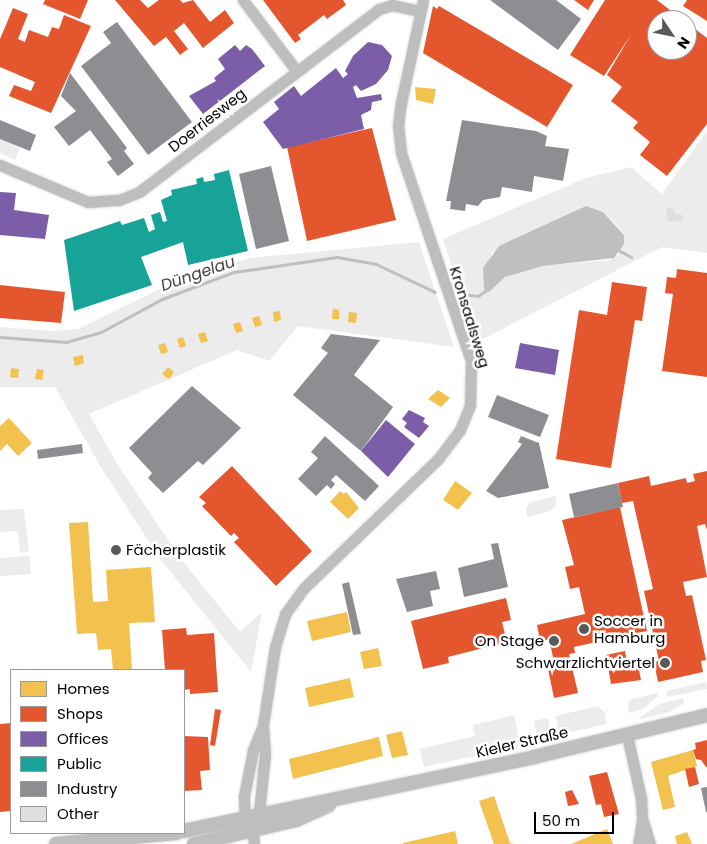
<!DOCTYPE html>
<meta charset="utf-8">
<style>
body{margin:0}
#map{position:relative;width:707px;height:844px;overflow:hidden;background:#fff;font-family:Poppins,sans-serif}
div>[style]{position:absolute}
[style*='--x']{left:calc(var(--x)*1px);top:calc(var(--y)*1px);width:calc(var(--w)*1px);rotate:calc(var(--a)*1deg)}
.green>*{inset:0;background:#ececec}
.water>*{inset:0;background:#bfbfbf}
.homes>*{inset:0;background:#f2c14e}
.shops>*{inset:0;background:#e4572e}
.offices>*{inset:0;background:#7b5ea7}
.public>*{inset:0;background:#17a398}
.industry>*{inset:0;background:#8d8d92}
.stream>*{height:3px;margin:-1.5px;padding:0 1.5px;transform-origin:1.5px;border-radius:1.5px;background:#bfbfbf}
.building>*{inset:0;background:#dfdfdf}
.roads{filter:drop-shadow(0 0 1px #dbdbdb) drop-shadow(0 0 1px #dbdbdb)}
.minor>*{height:11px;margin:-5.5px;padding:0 5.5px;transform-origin:5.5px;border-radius:5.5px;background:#bebebe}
.major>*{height:14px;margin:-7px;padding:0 7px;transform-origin:7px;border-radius:7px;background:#bebebe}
.dots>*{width:14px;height:14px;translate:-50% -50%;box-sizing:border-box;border:2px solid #fff;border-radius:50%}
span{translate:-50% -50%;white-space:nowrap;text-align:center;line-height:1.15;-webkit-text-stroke:5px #fff;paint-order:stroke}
.street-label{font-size:15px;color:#000}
.poi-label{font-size:15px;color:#000}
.left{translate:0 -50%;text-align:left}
.right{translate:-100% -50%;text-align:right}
.water-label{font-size:16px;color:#444;font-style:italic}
.legend{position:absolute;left:10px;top:669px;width:175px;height:165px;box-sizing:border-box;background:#fff;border:1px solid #999;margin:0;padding:6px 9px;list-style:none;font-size:15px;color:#000}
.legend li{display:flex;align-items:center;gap:10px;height:25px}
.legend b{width:25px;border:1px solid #999}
.north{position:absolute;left:647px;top:10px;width:50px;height:50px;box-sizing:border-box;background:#fff;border:1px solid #999;border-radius:50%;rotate:124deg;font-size:14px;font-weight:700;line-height:20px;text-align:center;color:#000}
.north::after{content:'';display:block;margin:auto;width:18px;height:22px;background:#595959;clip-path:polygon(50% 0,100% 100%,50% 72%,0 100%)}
.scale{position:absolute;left:534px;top:812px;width:80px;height:22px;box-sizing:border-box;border:2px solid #000;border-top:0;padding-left:6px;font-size:15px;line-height:18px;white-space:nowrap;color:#000;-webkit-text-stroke:4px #fff;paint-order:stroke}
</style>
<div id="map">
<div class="green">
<div style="clip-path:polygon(evenodd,707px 131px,707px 253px,662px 247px,477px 342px,443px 239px,586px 178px,631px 167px,662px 194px,707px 131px,586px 206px,603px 212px,619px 227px,624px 235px,618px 255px,609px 260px,543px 266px,505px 277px,498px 283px,491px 253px,586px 206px)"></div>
<div style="clip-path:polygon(0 139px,20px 147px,15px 160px,0 153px)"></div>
<div style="clip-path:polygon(419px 242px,454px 347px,298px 326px,269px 361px,237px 350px,89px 414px,119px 467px,181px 559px,240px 632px,262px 612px,251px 672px,161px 560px,102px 469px,55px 387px,0 387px,0 327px,51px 331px,78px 329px,178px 280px,250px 258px)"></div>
<div style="clip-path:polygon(556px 496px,556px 505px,551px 511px,527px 517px,526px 508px,531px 502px)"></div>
<div style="clip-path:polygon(24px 509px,29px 552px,20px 553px,18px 531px,0 532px,0 510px)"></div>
<div style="clip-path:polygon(30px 556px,31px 574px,0 576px,0 558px)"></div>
<div style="clip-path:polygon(706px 682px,707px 689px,667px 697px,666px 691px)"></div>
<div style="clip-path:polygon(657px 693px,658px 696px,643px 709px,628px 713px,629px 700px)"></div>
<div style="clip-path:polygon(683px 698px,684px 703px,669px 712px,637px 720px,659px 704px)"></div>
<div style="clip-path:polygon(598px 706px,605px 713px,606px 724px,559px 735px,556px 716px)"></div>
<div style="clip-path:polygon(514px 715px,520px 746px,424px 767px,420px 749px,475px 736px,473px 725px)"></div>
<div style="clip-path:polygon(548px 718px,551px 737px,542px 740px,537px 736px,534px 721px)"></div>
</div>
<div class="water">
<div style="clip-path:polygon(586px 206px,603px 212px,624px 235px,624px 244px,614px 258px,543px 266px,505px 277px,489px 292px,484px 289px,483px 268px,499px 246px)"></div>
</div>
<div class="homes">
<div style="clip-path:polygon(415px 87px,436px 89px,433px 104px,416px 100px)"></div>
<div style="clip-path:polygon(333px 309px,339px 310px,339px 319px,332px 319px)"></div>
<div style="clip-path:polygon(280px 311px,281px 320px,274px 322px,273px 312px)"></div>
<div style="clip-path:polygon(349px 312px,357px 313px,356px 323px,348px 322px)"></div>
<div style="clip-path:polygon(259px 316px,262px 325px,255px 327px,252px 318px)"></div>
<div style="clip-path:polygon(240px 322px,243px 331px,236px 333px,233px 324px)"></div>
<div style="clip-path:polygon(205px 332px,208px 341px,201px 343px,198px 334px)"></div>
<div style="clip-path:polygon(183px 337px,186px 346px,180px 348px,177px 339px)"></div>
<div style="clip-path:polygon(165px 343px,168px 352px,161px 354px,158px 345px)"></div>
<div style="clip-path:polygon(83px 355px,84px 363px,75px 366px,73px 357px)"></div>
<div style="clip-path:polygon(168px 367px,174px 372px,169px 379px,162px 374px)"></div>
<div style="clip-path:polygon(11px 368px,19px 369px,18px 378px,10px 377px)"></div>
<div style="clip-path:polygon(37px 369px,44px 370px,42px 380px,35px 379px)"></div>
<div style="clip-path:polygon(438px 390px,450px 398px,441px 407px,428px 399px)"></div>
<div style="clip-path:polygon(9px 418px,32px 443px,18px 456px,7px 444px,0 451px,0 426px)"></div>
<div style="clip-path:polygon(455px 481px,472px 493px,458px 510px,443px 500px)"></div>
<div style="clip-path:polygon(340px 491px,344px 494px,346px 492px,359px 508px,348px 519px,330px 502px)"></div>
<div style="clip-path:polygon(88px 522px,93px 602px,108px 601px,106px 570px,151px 567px,155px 622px,129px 623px,132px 670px,113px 670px,111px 649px,98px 650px,96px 633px,77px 634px,69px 523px)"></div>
<div style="clip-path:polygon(347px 612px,351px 632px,312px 641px,307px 621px)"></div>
<div style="clip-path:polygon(378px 648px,382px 666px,364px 669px,360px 652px)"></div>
<div style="clip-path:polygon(350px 678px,354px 697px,309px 707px,305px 688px)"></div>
<div style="clip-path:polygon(402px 731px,408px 755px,392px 758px,386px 735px)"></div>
<div style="clip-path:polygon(379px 737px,383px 756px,293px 779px,289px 759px)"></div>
<div style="clip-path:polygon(693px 750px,697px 766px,668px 776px,675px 807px,663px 810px,651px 762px)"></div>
<div style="clip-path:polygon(494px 796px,510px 843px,515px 844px,494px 844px,479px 801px)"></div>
<div style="clip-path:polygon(607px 829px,613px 844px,571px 844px)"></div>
<div style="clip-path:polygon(455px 831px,458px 844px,403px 844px,403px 843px)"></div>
<div style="clip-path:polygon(687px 832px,692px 844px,677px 844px,675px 836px)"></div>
</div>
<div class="shops">
<div style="clip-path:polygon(45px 0,88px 0,80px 19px,43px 4px)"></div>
<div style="clip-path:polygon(115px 0,140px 0,148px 8px,159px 0,180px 0,183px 3px,193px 0,210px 22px,225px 10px,234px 23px,203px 48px,184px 23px,174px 31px,188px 49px,180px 55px,166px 37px,154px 46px)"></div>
<div style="clip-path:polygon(263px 0,343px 0,346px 5px,327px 19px,324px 15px,298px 35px,301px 39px,295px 43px)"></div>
<div style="clip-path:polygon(574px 0,594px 0,588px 10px)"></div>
<div style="clip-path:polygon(605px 0,657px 0,683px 20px,657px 20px,657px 50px,687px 50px,687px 23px,707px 38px,707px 124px,667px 176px,640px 155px,650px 142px,633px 128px,638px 122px,611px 101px,622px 87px,607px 75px,632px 33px,604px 76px,570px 55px)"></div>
<div style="clip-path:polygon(687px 0,707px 0,707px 21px,683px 6px)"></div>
<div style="clip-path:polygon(433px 6px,437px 9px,439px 6px,573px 85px,547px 127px,423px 53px)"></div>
<div style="clip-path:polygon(13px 8px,28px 14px,18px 39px,25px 42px,29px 30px,48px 37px,52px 27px,59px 29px,64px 15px,91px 26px,51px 113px,9px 96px,14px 85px,31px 91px,35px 82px,0 67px,0 39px)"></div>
<div style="clip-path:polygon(372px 128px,396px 220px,307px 241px,287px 147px)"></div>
<div style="clip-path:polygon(677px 269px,707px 273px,707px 377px,662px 371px,673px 294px,665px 293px,667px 277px,676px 278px)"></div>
<div style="clip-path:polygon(612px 282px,647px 287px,642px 321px,635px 320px,611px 468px,556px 459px,579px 310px,607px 315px)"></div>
<div style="clip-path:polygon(0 285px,65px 292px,61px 323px,0 318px)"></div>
<div style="clip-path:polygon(232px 466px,312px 551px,276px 586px,234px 542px,239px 538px,234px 533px,231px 536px,202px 506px,206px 503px,199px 497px)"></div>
<div style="clip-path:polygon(707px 471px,707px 530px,705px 524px,697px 526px,707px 577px,683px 582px,686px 596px,692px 595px,706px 660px,701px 661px,703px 672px,658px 682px,654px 662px,659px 661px,644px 591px,653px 589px,633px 501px,622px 503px,618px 483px,649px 476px,651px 486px,686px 478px,687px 483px,695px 481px,693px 474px)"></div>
<div style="clip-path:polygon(620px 507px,647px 631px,574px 647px,575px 653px,569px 654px,578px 693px,554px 698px,547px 664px,554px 662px,551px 648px,547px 640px,540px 641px,537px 625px,585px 614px,579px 587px,570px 589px,565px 567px,574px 565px,562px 520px)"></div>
<div style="clip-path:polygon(506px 598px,511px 620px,502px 622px,507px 642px,448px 657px,449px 663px,423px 669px,411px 621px)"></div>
<div style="clip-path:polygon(186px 628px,187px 635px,214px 633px,218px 692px,190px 694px,190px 689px,184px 690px,184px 670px,165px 670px,162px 630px)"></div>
<div style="clip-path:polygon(625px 651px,627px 662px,637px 660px,641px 680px,611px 684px,606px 655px)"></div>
<div style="clip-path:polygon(215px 709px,221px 710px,215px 746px,210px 745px)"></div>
<div style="clip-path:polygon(11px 723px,11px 811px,0 812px,0 724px)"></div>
<div style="clip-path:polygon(184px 736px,208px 737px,210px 770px,200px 771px,202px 790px,184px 791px)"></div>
<div style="clip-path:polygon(707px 740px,707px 767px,706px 767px,701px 760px,696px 759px,693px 750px,696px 749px,695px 743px)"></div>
<div style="clip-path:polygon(695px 767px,699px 784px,689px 787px,685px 769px)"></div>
<div style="clip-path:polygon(607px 772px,619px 814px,604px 817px,601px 804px,596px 805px,589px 776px)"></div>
<div style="clip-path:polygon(572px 790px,579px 804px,568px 806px,565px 792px)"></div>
</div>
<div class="offices">
<div style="clip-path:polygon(368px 42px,382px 45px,392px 56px,388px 70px,376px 84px,361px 91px,356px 85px,353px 87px,357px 98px,381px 94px,382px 100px,372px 102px,371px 110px,361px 115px,364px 129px,283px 149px,263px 122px,279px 109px,274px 102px,294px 86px,301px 96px,336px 68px,343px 78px,348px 74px,345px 71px,353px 56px)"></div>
<div style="clip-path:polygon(235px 45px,240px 51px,246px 45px,252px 49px,265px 66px,203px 114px,189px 96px,216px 81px,214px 78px,225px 69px,218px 59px)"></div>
<div style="clip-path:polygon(0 192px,16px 193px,14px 210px,49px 215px,45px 239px,0 235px)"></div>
<div style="clip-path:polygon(520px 343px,559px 350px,555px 375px,515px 368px)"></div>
<div style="clip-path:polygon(409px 410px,425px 418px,423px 422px,429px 426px,419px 438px,404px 427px,407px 423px,402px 419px)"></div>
<div style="clip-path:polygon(386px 420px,415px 444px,388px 477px,361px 451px)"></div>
</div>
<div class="public">
<div style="clip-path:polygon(229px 170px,248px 251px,188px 265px,183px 242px,141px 257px,152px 285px,74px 311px,64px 240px,120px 221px,122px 225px,144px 218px,149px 232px,155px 229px,151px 215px,160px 212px,163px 222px,167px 221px,161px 200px,172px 195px,171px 190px,197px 184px,196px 179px,203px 177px,204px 182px,215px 180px,214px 174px)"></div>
</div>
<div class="industry">
<div style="clip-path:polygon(490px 0,556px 0,581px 19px,558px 50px)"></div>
<div style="clip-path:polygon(117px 22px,192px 122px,148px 155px,81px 66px,111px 43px,103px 32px)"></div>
<div style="clip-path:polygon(70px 73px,127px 148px,124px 151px,134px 164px,118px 176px,107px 162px,112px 159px,90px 130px,69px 146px,54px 127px,76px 111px,61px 96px)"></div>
<div style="clip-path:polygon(0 120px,36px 135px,30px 151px,0 139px)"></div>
<div style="clip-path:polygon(462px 120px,536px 131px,547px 136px,545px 146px,569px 149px,563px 181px,534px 176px,532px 192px,502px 187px,500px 197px,483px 200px,478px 206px,466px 204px,465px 211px,450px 209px,451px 201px,446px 201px)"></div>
<div style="clip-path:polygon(271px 166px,289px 241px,256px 249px,239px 174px)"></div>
<div style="clip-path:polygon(331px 334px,380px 340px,354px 375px,393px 407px,361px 451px,293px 395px,328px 353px,321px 348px)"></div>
<div style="clip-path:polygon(192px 386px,241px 428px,203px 465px,198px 461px,163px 493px,148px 478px,152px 473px,129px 448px)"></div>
<div style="clip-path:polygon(497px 395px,549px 415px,540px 437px,488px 417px)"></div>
<div style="clip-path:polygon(325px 436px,379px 486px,365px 501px,336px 475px,331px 480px,335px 484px,331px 489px,327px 485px,316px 496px,298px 479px,318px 458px,311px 452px)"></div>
<div style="clip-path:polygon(521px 436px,539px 443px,549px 488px,498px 498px,486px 491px,522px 444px,518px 442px)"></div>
<div style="clip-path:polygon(82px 444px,83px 453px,38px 459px,37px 450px)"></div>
<div style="clip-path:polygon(618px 483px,623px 507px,574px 517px,569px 494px)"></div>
<div style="clip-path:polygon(498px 543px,508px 587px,464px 597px,458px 568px,494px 559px,491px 544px)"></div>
<div style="clip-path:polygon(436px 571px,440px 589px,430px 591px,433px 606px,407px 612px,396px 579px)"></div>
<div style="clip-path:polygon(349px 582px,361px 634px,353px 635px,342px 584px)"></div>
<div style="clip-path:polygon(707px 787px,707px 812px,706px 812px,701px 788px)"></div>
</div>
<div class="stream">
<div style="--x:618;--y:250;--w:15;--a:28"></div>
<div style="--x:462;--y:294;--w:16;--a:7"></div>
<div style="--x:478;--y:296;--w:12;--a:-35"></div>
<div style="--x:0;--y:337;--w:66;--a:4.3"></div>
<div style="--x:66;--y:342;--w:36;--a:-16"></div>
<div style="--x:101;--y:332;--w:69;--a:-28.4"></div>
<div style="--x:162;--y:299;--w:77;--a:-20.6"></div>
<div style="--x:234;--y:272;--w:104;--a:-8.3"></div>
<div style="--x:337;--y:257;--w:40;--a:10"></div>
<div style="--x:376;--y:264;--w:65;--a:25.4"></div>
</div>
<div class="building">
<div style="clip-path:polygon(674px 207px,675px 214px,683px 215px,683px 220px,668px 222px,666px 208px)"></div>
</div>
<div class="roads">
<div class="minor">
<div style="--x:243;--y:0;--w:88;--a:52.9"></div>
<div style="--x:0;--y:165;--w:95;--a:22.8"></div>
<div style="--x:88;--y:202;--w:31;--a:-4"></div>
<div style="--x:119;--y:200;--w:22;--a:-22"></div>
<div style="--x:139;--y:192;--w:302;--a:-37.3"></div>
<div style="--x:379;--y:9;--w:14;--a:-17"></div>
<div style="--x:392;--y:5;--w:29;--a:12"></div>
<div style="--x:627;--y:735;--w:65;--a:77.5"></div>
<div style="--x:641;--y:798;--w:22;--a:87"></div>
<div style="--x:642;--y:820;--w:24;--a:99"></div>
<div style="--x:258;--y:821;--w:67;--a:-84"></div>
<div style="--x:265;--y:754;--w:29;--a:-94"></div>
<div style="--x:263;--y:725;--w:79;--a:-81.3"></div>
<div style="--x:275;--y:647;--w:34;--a:-73"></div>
<div style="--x:285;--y:614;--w:32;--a:-54"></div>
<div style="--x:304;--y:588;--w:186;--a:-43.9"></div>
<div style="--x:438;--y:459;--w:36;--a:-53"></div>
<div style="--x:460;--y:430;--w:27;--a:-68"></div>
<div style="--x:470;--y:405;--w:44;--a:-88.7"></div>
<div style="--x:471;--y:361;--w:219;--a:-108.6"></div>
<div style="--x:401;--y:153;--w:27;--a:-96"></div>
<div style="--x:398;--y:126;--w:23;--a:-83"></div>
<div style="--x:401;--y:103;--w:105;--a:-77.9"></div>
<div style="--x:643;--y:821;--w:24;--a:73"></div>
<div style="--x:254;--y:844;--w:12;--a:-95"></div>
<div style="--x:253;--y:832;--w:16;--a:-120"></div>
<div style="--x:245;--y:818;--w:22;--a:-93"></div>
<div style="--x:244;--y:796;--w:47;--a:-78.9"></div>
<div style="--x:253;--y:750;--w:24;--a:-68"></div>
</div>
<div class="major">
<div style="--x:184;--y:831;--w:358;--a:-11.9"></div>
<div style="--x:534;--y:757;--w:178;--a:-13.6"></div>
<div style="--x:56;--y:844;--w:121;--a:-5.2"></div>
<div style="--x:194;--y:844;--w:105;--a:-13.2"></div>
<div style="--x:296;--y:820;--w:36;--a:-24"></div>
</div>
</div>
<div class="dots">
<div style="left:116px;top:550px;background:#595959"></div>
<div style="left:584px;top:629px;background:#595959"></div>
<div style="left:554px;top:641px;background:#595959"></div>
<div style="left:665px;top:663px;background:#595959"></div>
</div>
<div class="street-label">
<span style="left:207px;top:120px;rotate:-38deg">Doerriesweg</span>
<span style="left:470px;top:317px;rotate:73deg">Kronsaalsweg</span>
<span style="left:522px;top:742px;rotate:-13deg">Kieler Straße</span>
</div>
<div class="poi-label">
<span class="left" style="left:126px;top:550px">Fächerplastik</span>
<span class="left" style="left:594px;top:629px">Soccer in<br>Hamburg</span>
<span class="right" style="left:544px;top:641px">On Stage</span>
<span class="right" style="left:655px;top:663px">Schwarzlichtviertel</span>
</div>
<div class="water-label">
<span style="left:198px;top:274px;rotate:-19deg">Düngelau</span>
</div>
<ul class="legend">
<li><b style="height:14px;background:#f2c14e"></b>Homes</li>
<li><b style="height:14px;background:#e4572e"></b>Shops</li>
<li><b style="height:14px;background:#7b5ea7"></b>Offices</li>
<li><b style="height:14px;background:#17a398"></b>Public</li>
<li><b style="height:14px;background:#8d8d92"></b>Industry</li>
<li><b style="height:14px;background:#dfdfdf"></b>Other</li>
</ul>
<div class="north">N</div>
<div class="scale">50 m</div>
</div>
